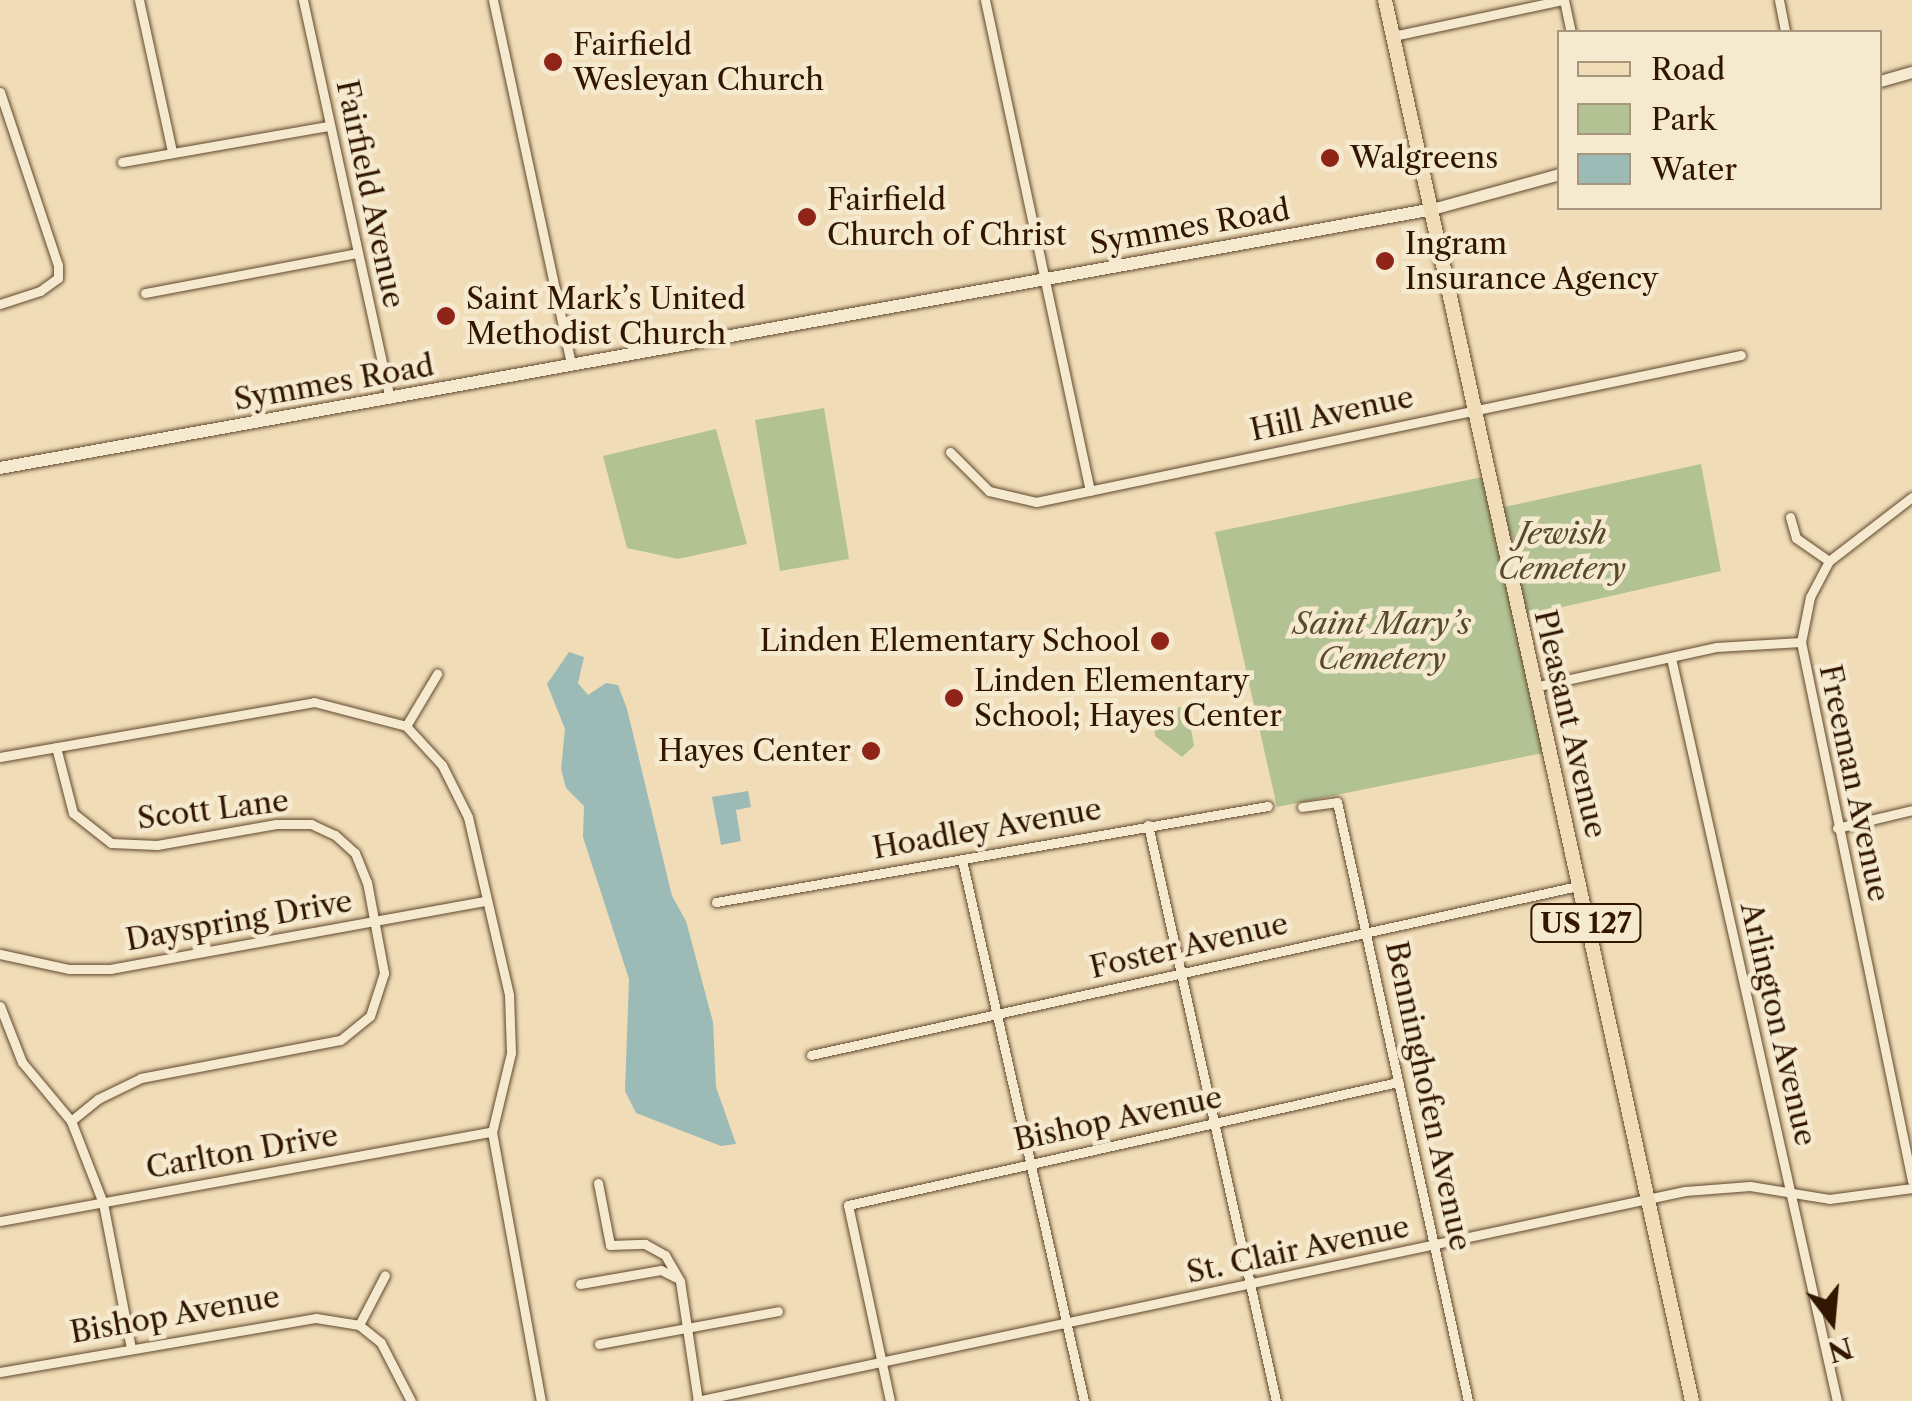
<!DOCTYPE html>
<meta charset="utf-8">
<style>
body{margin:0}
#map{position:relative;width:1912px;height:1401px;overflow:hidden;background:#f0ddb7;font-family:"Libre Caslon Text",serif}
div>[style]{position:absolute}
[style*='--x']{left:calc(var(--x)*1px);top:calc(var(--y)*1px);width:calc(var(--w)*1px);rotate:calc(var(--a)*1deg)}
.green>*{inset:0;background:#b3c293}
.water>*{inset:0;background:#9cbab6}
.roads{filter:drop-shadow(0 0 2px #62482e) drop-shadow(0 0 2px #62482e)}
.minor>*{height:9px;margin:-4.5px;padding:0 4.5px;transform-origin:4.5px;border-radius:4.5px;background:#f5e9d0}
.tertiary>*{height:11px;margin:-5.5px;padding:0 5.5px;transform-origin:5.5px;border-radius:5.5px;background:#f5e9d0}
.secondary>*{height:12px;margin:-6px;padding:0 6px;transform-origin:6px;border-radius:6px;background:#f5e9d0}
.primary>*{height:14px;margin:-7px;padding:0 7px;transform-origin:7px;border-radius:7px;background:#f0ddb7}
.dots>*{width:28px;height:28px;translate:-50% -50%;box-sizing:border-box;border:5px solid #f5e9d0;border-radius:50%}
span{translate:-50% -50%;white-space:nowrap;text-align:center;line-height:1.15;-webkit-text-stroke:9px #f5e9d0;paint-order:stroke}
.shield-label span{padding:2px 8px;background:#f5e9d0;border:2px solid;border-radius:8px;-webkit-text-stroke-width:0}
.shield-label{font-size:28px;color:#321600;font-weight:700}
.poi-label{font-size:30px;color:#321600}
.left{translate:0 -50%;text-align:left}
.right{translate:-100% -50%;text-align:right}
.street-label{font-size:30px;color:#321600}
.park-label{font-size:30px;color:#594a2c;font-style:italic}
.legend{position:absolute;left:1557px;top:30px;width:325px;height:180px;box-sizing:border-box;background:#f5e9d0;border:2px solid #a7957d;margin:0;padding:12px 18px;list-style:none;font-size:30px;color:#321600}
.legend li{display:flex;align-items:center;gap:20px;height:50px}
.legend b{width:50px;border:2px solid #a7957d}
.north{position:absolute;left:1782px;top:1271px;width:100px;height:100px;-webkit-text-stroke:8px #f5e9d0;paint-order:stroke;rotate:164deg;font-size:28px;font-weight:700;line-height:40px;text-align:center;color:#321600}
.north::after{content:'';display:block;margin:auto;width:35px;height:45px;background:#321600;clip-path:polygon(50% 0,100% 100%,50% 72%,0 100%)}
</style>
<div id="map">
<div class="green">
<div style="clip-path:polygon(824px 408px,849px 559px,780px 571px,755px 420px)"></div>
<div style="clip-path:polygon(716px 429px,747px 544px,678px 559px,627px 548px,603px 456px)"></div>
<div style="clip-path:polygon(1701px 464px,1721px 571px,1519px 617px,1548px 752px,1277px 807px,1215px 532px,1487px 476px,1495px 509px)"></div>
<div style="clip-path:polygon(1187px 706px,1194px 746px,1182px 757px,1155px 736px,1154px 726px,1161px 724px,1158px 711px)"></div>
</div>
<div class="water">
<div style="clip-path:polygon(569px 652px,584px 657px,578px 683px,588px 695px,606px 683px,618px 685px,627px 709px,672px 896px,686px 921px,713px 1022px,716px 1087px,736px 1144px,721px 1146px,636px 1113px,625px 1091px,629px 979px,583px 837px,584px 806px,566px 788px,561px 769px,565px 729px,547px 684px)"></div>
<div style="clip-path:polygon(748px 791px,751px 807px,736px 810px,741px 841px,721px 845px,712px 797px)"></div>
</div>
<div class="roads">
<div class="minor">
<div style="--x:139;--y:0;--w:155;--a:77.7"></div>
<div style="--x:303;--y:0;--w:408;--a:77.7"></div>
<div style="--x:493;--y:0;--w:372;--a:77.9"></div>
<div style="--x:985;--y:0;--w:502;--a:77.93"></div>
<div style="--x:1564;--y:0;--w:33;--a:78"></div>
<div style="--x:1779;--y:0;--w:33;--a:79"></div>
<div style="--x:1393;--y:36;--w:173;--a:-12"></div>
<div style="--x:0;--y:92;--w:182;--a:71.5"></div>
<div style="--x:58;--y:265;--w:13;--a:90"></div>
<div style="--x:58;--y:278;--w:22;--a:144"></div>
<div style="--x:40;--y:291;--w:42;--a:162"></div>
<div style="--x:122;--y:162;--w:209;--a:-9.9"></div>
<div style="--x:145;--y:293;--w:216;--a:-10.7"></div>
<div style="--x:950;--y:452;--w:55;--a:45"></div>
<div style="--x:989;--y:491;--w:48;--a:13.2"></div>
<div style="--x:1036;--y:502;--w:720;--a:-11.78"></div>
<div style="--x:1912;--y:497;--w:105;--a:142.4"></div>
<div style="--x:1829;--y:561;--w:41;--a:117.8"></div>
<div style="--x:1810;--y:597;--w:46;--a:101.3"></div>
<div style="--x:1801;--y:642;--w:550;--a:78.36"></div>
<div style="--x:1790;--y:517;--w:22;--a:74"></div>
<div style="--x:1796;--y:538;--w:40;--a:34.9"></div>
<div style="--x:1671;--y:658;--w:761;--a:77.41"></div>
<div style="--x:1534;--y:687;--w:186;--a:-12.4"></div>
<div style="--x:1716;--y:647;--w:85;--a:-3.4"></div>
<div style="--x:406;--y:726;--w:61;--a:-59.2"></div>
<div style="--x:56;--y:747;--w:68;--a:75.6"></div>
<div style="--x:73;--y:813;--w:48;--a:38.3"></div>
<div style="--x:111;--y:843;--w:46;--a:2.5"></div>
<div style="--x:157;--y:845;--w:121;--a:-10"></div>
<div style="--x:276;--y:824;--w:35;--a:0"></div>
<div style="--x:311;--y:824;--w:26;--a:25"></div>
<div style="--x:335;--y:835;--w:27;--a:42"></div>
<div style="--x:355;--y:853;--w:31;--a:68"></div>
<div style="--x:367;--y:882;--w:93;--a:79.4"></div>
<div style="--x:384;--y:973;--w:45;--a:108"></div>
<div style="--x:370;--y:1016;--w:38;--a:141"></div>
<div style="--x:340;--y:1040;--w:203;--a:169.2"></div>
<div style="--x:141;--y:1078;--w:48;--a:154"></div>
<div style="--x:98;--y:1099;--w:35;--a:141"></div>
<div style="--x:0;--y:757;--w:319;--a:-9.9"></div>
<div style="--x:314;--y:702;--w:95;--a:14.6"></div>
<div style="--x:406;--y:726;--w:53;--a:47.3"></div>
<div style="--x:442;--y:765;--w:58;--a:63.4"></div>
<div style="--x:468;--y:817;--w:183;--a:77"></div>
<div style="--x:509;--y:995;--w:58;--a:88"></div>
<div style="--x:511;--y:1053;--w:81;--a:103.5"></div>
<div style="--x:492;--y:1132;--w:273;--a:79.7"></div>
<div style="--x:1302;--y:807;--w:35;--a:-8"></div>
<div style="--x:1337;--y:802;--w:613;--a:77.66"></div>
<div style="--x:1148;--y:825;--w:590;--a:77.47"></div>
<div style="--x:1837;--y:828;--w:77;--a:-13.5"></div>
<div style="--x:962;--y:860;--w:555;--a:77.29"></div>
<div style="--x:716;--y:902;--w:560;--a:-9.87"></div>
<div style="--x:0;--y:954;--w:71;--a:12.3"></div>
<div style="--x:69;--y:969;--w:41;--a:0"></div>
<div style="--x:110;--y:969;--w:382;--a:-10.3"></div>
<div style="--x:0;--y:1006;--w:60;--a:68.6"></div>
<div style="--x:22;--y:1062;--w:77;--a:50.3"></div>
<div style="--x:71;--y:1121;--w:88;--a:68.7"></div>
<div style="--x:103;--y:1203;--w:148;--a:79.1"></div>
<div style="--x:811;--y:1055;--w:785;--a:-12.43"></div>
<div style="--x:598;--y:1183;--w:63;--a:79"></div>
<div style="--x:610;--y:1245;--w:35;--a:-2"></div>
<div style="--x:645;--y:1244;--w:23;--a:29"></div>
<div style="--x:665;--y:1255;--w:30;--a:60"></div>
<div style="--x:680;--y:1281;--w:121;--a:81.5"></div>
<div style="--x:0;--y:1221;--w:500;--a:-10.3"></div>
<div style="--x:580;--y:1284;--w:82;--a:-9.8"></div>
<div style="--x:661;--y:1270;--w:16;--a:27"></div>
<div style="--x:359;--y:1325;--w:56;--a:-62.5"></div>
<div style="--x:599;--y:1344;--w:182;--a:-10.4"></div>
<div style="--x:0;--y:1372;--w:321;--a:-9.7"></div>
<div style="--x:316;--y:1318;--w:44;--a:9.2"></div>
<div style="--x:359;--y:1325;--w:28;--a:39"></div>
<div style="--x:381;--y:1343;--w:65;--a:62.7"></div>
<div style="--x:697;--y:1401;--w:1010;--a:-12"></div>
<div style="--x:1685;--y:1191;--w:65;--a:-4.4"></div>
<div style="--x:1750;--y:1186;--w:80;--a:9.3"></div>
<div style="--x:1829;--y:1199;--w:84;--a:-7.5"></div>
<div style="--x:890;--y:1401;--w:200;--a:-102.1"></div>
<div style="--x:848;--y:1205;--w:564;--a:-12.61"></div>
</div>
<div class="tertiary">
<div style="--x:1880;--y:81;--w:33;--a:-16"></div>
<div style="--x:1428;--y:210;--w:137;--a:-15.3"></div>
</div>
<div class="secondary">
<div style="--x:0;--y:468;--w:1451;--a:-10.24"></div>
</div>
<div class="primary">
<div style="--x:1385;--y:0;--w:1434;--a:77.64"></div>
</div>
</div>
<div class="dots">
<div style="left:553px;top:62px;background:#8f2418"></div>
<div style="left:1330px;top:158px;background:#8f2418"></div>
<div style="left:807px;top:217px;background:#8f2418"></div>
<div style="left:1385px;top:261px;background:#8f2418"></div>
<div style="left:446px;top:316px;background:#8f2418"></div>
<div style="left:1160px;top:641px;background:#8f2418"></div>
<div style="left:954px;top:698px;background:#8f2418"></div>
<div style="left:871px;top:751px;background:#8f2418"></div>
</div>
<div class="shield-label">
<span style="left:1586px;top:923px">US 127</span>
</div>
<div class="poi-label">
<span class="left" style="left:573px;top:62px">Fairfield<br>Wesleyan Church</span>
<span class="left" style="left:1350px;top:158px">Walgreens</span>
<span class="left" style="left:827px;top:217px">Fairfield<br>Church of Christ</span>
<span class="left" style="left:1405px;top:261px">Ingram<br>Insurance Agency</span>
<span class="left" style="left:466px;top:316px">Saint Mark’s United<br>Methodist Church</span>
<span class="right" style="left:1140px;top:641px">Linden Elementary School</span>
<span class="left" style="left:974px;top:698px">Linden Elementary<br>School; Hayes Center</span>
<span class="right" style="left:851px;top:751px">Hayes Center</span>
</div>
<div class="street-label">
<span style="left:370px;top:194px;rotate:78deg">Fairfield Avenue</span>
<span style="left:1190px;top:227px;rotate:-10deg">Symmes Road</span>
<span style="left:334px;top:383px;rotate:-10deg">Symmes Road</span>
<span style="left:1332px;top:414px;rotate:-12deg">Hill Avenue</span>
<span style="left:1570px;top:724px;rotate:77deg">Pleasant Avenue</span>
<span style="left:1854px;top:783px;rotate:78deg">Freeman Avenue</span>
<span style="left:213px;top:810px;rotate:-7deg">Scott Lane</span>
<span style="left:987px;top:829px;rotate:-10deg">Hoadley Avenue</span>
<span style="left:239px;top:921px;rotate:-10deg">Dayspring Drive</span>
<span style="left:1189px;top:946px;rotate:-13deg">Foster Avenue</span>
<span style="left:1778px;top:1024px;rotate:77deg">Arlington Avenue</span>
<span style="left:1428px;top:1096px;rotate:78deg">Benninghofen Avenue</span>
<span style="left:1118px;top:1119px;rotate:-12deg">Bishop Avenue</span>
<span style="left:242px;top:1152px;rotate:-10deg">Carlton Drive</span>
<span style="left:1298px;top:1250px;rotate:-12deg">St. Clair Avenue</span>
<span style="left:175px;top:1315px;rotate:-10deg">Bishop Avenue</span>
</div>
<div class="park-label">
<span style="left:1562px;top:551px">Jewish<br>Cemetery</span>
<span style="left:1382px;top:641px">Saint Mary’s<br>Cemetery</span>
</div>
<ul class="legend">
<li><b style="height:12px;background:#f0ddb7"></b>Road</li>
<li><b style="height:28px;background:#b3c293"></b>Park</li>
<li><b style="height:28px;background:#9cbab6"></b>Water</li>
</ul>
<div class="north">N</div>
</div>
